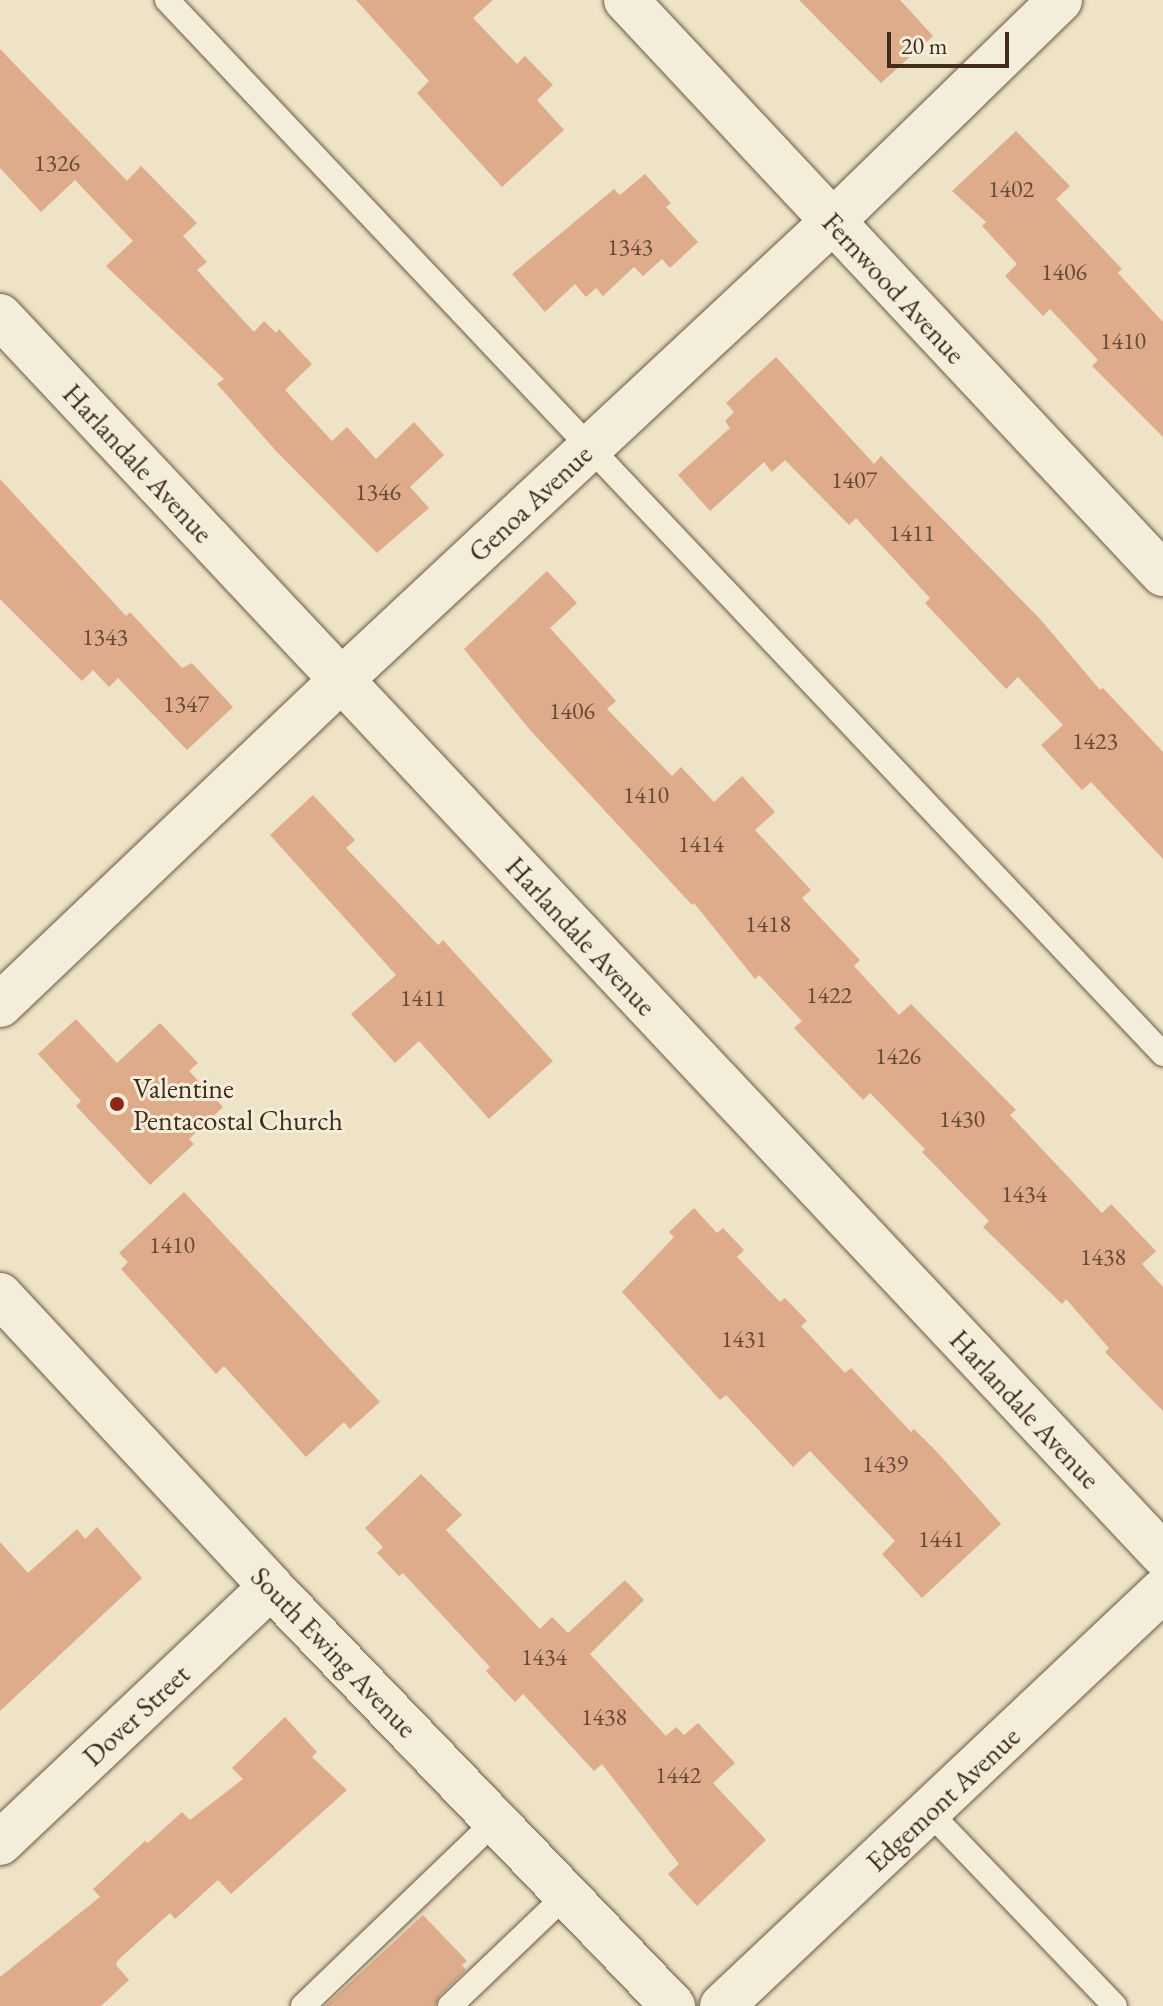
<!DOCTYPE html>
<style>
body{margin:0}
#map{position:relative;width:1163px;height:2006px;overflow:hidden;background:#eee3c6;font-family:"EB Garamond",serif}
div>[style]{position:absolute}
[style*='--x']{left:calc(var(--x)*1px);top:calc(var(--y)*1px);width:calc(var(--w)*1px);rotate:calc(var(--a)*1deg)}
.building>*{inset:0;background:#deab8b}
.roads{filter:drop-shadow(0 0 2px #6c5944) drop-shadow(0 0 2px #6c5944)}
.lane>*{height:24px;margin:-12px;padding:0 12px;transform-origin:12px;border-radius:12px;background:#f4edda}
.street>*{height:44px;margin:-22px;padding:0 22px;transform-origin:22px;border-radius:22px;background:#f4edda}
.secondary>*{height:44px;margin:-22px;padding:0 22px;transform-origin:22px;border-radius:22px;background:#f4edda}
.dots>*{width:22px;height:22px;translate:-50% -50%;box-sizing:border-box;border:4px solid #f4edda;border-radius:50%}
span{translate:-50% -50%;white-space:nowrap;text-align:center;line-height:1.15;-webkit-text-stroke:6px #f4edda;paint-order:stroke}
.number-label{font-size:24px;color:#684b36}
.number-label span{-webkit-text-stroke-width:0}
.street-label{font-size:28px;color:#412b19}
.poi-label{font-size:28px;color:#412b19}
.left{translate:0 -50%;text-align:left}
.scale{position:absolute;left:887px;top:32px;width:122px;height:36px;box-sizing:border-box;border:4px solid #412b19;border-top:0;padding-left:10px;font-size:24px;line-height:28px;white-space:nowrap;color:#412b19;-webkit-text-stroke:6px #f4edda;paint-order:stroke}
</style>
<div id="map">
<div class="building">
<div style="clip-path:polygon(356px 0,493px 0,473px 18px,517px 64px,525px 56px,553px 85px,537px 100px,564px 130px,502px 187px,417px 93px,429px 81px)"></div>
<div style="clip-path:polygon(799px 0,900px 0,933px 36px,881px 83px)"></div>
<div style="clip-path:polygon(0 49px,127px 181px,141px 166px,197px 223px,183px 236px,207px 262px,197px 270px,254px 332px,264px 321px,276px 333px,279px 329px,312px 364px,285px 390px,332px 441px,347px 427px,376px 459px,414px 422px,444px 455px,410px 487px,429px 508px,377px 553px,277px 452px,217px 384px,224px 379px,106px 266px,133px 241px,75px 180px,41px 212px,0 168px)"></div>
<div style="clip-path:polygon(1016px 131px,1070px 186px,1056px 199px,1122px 269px,1118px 273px,1163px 322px,1163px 437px,1092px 366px,1098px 360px,1050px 309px,1043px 316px,1005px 276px,1017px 264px,982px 226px,986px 222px,952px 191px)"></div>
<div style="clip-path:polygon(645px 174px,671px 203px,666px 207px,698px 242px,670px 268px,662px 259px,643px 276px,634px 267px,603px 296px,596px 288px,586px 297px,575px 284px,545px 312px,512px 274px,614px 189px,620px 195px)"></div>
<div style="clip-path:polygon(776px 357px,874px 464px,881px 456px,912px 488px,1041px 620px,1100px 690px,1103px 688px,1163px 752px,1163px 859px,1091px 782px,1082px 790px,1041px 745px,1063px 725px,1018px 677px,1006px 689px,925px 603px,930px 598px,856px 518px,849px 525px,785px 460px,772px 472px,764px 462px,710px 511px,678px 475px,730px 428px,725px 421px,734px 412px,726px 403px)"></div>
<div style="clip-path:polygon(0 479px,126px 616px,130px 612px,182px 668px,192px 663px,233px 707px,187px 750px,118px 678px,109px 687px,93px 670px,82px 681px,0 599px)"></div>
<div style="clip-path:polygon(547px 571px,577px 603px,550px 628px,616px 701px,607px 709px,672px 776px,681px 767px,714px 802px,742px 776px,775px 812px,755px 830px,811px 890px,802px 898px,860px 960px,854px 966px,899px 1015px,911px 1004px,1016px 1110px,1010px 1115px,1102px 1213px,1111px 1204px,1156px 1251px,1142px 1264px,1163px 1287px,1163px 1411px,1105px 1352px,1109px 1348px,1066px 1299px,1062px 1304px,983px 1227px,989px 1221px,922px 1152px,925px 1149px,870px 1093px,863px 1100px,794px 1028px,802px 1021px,759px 975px,755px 979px,694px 903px,692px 905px,530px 730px,464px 649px)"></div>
<div style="clip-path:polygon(313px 795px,355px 840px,346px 848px,438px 945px,443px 940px,553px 1061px,489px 1119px,419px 1041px,395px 1063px,351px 1014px,396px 975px,270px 835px)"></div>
<div style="clip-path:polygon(76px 1019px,117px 1063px,160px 1023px,198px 1063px,189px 1071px,223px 1107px,189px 1139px,194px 1144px,150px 1185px,76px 1106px,81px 1101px,38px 1054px)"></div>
<div style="clip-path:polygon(184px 1192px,380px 1402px,350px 1429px,344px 1422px,306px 1457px,224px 1366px,216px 1374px,121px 1269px,128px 1262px,119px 1253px)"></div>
<div style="clip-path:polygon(694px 1208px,717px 1233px,723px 1228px,744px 1250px,737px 1257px,780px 1302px,785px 1298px,807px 1321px,801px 1326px,845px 1373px,851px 1368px,911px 1432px,914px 1429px,938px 1453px,1001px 1524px,922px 1598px,882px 1554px,895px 1541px,810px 1451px,793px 1467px,726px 1395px,720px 1400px,622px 1292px,674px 1237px,669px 1232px)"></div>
<div style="clip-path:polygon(421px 1474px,462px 1515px,446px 1530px,540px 1629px,552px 1617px,568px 1633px,625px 1580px,644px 1600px,590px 1654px,666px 1736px,676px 1727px,684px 1735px,698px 1723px,735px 1763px,713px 1783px,766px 1840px,697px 1906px,668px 1874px,679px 1864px,602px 1764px,594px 1771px,523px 1694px,515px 1702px,486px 1671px,490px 1667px,403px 1573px,399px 1576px,377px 1553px,383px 1547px,365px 1528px)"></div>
<div style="clip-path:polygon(97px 1527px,142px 1578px,0 1711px,0 1542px,28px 1573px,77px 1529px,85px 1539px)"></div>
<div style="clip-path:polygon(285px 1717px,317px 1752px,312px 1757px,347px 1790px,231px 1894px,218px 1880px,175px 1919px,170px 1913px,118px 1960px,116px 1965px,129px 1980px,101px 2006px,0 2006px,0 1977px,100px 1897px,93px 1889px,145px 1841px,148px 1843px,182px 1812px,190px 1820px,243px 1779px,232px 1768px)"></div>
<div style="clip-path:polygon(423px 1915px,467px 1961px,462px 1965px,466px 1970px,440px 1995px,435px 2006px,325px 2006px)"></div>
</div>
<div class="roads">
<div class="lane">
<div style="--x:167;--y:0;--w:1450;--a:46.62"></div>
<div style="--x:930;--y:1813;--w:267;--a:46.2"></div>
<div style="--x:303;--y:2006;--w:267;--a:-43.9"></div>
<div style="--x:450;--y:2006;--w:159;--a:-43.7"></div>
</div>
<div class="street">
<div style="--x:626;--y:0;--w:786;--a:46.91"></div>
<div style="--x:0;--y:316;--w:1699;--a:46.81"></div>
<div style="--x:0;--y:1005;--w:471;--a:-43.6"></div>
<div style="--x:341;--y:680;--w:671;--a:-43.01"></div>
<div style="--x:832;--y:222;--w:318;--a:-44.2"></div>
<div style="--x:0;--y:1843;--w:373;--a:-43.4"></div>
<div style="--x:722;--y:2006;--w:606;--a:-43.33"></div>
</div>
<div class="secondary">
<div style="--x:0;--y:1295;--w:398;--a:47.1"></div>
<div style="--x:271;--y:1587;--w:581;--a:46.19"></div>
</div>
</div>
<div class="dots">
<div style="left:117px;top:1104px;background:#8f2418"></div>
</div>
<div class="number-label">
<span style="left:57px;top:163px">1326</span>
<span style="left:1011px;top:189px">1402</span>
<span style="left:630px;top:247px">1343</span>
<span style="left:1064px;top:272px">1406</span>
<span style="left:1123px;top:341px">1410</span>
<span style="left:854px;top:480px">1407</span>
<span style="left:378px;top:492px">1346</span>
<span style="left:912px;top:533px">1411</span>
<span style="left:105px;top:637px">1343</span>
<span style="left:186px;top:704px">1347</span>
<span style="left:572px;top:711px">1406</span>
<span style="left:1095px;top:741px">1423</span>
<span style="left:646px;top:795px">1410</span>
<span style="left:701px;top:844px">1414</span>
<span style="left:768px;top:924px">1418</span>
<span style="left:829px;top:995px">1422</span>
<span style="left:423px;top:998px">1411</span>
<span style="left:898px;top:1056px">1426</span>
<span style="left:962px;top:1119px">1430</span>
<span style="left:1024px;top:1194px">1434</span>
<span style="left:172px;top:1245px">1410</span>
<span style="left:1103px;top:1257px">1438</span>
<span style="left:744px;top:1339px">1431</span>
<span style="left:885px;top:1464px">1439</span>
<span style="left:941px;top:1539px">1441</span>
<span style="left:544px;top:1657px">1434</span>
<span style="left:604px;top:1717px">1438</span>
<span style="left:678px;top:1775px">1442</span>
</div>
<div class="street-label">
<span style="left:894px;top:288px;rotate:47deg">Fernwood Avenue</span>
<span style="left:138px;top:463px;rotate:47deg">Harlandale Avenue</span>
<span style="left:530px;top:503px;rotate:-43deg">Genoa Avenue</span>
<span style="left:581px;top:936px;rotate:47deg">Harlandale Avenue</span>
<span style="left:1025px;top:1409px;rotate:47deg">Harlandale Avenue</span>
<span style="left:334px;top:1652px;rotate:46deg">South Ewing Avenue</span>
<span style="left:136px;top:1715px;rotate:-43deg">Dover Street</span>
<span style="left:943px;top:1799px;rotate:-43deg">Edgemont Avenue</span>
</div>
<div class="poi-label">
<span class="left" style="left:133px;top:1104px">Valentine<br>Pentacostal Church</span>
</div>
<div class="scale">20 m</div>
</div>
